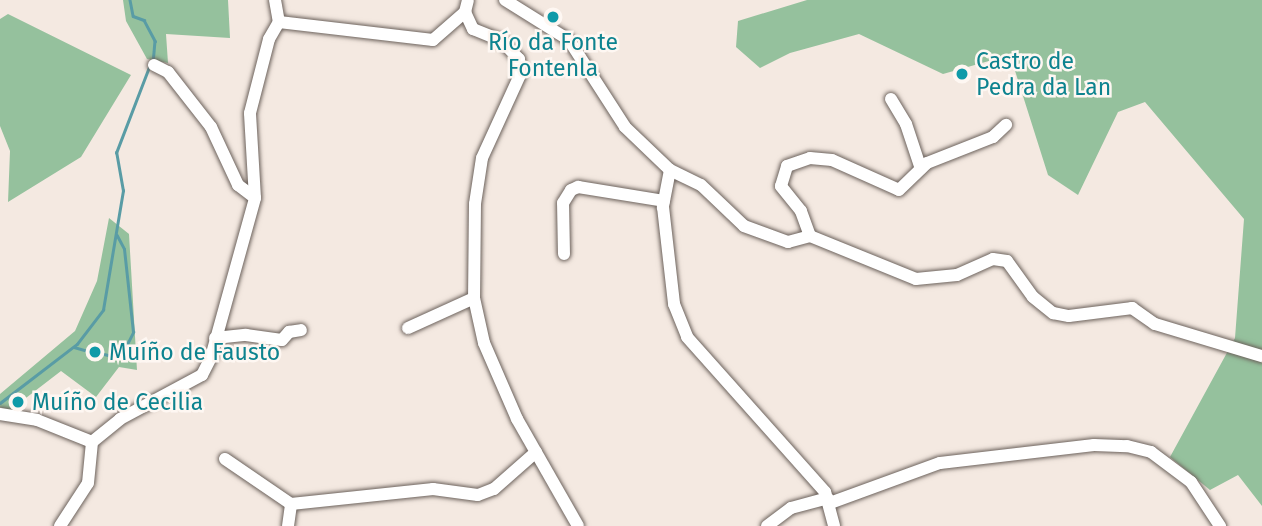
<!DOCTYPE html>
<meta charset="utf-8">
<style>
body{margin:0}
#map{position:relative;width:1262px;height:526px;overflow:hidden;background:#f4e9e1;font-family:"Fira Sans",sans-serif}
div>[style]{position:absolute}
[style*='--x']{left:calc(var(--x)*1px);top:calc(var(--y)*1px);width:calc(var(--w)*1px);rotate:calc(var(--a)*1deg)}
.forest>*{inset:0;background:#95c19d}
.stream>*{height:2.5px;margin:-1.25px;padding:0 1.25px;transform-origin:1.25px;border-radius:1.25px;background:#599ca5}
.roads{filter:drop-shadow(0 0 2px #6c625c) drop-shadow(0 0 2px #6c625c)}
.minor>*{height:12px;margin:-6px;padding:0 6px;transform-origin:6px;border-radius:6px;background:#fff}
.dots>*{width:19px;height:19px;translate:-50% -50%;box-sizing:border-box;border:4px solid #fef7f2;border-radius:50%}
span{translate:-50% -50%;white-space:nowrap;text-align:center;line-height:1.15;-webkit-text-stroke:5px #fef7f2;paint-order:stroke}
.culture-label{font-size:23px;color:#0d838f}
.left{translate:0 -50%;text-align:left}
</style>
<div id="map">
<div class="forest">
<div style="clip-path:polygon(123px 0,228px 0,230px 38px,166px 34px,168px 63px,147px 59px,126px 21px)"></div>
<div style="clip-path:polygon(807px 0,1262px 0,1262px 506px,1238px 475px,1210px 490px,1170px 457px,1235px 338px,1244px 219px,1145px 102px,1118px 112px,1078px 195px,1048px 175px,1010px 55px,943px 74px,859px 34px,790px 53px,760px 68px,736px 47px,738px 21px)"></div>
<div style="clip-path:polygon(8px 14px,131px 75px,81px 157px,8px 202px,10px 151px,0 126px,0 19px)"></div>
<div style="clip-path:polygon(109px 218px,129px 234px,137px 370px,119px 367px,96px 397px,61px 371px,9px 411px,0 407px,0 394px,75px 331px,97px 281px)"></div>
</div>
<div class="stream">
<div style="--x:130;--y:0;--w:16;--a:79"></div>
<div style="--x:133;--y:16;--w:12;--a:20"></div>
<div style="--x:144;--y:20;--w:24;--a:62"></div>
<div style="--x:155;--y:41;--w:21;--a:95"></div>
<div style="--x:74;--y:347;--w:18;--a:16"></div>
<div style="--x:104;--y:354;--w:16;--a:14"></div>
<div style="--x:120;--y:358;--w:29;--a:-63"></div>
<div style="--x:133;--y:332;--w:83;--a:-96.2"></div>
<div style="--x:124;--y:249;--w:15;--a:-118"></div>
<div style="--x:0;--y:403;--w:97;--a:-37.5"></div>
<div style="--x:77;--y:344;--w:43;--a:-52.6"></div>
<div style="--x:103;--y:310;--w:121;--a:-80.5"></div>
<div style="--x:123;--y:191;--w:39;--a:-100"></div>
<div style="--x:116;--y:153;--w:92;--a:-69"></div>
</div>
<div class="roads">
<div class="minor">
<div style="--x:275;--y:0;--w:22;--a:80"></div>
<div style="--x:505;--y:0;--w:75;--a:32"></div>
<div style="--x:569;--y:40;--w:103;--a:57.2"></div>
<div style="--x:625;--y:127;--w:62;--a:43.7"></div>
<div style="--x:670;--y:170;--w:38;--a:101"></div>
<div style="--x:663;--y:207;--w:98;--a:83.5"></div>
<div style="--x:674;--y:304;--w:35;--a:68"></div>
<div style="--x:687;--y:337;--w:208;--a:48.3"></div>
<div style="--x:825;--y:492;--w:35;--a:75"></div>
<div style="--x:465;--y:12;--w:19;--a:65"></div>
<div style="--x:473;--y:29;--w:31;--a:22"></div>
<div style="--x:502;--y:41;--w:25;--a:47"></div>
<div style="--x:519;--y:59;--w:16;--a:86"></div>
<div style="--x:520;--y:75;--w:91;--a:114.6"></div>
<div style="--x:482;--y:158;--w:47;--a:98.7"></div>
<div style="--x:475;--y:204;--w:94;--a:90.6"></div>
<div style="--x:474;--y:298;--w:46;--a:77.5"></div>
<div style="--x:484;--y:343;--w:83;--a:66.5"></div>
<div style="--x:517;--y:419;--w:123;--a:60.3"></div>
<div style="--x:154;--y:65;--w:16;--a:27"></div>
<div style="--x:168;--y:72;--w:70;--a:52"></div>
<div style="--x:211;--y:127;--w:64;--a:65"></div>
<div style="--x:238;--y:185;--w:21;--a:37"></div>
<div style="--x:891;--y:99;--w:29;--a:59"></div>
<div style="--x:906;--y:124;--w:47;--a:71.6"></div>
<div style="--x:670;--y:170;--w:34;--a:26"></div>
<div style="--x:701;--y:185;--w:59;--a:43.6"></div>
<div style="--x:744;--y:226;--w:47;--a:20"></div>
<div style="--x:788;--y:242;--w:23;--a:-15"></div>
<div style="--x:810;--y:236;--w:114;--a:22.1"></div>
<div style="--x:916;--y:279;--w:41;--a:-5.6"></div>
<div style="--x:957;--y:275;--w:39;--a:-24"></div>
<div style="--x:993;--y:259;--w:14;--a:8"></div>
<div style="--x:1007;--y:261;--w:44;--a:54.2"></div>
<div style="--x:1033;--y:297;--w:26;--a:39"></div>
<div style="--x:1053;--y:313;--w:16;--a:11"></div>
<div style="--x:1069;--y:316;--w:64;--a:-7.2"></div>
<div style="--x:1132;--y:308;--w:28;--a:35"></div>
<div style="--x:1155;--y:324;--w:112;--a:16.7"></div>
<div style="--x:810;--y:236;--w:27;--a:-110"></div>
<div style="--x:801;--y:211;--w:32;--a:-129"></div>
<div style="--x:781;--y:186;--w:21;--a:-73"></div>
<div style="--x:787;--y:166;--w:24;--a:-19"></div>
<div style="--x:810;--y:158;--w:22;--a:5"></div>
<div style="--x:832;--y:160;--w:73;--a:24.1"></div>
<div style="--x:899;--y:190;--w:39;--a:-44"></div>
<div style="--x:927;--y:163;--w:71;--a:-21.5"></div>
<div style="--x:993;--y:137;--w:18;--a:-43"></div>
<div style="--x:564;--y:254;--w:51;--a:-91.1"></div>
<div style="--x:563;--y:203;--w:15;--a:-58"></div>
<div style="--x:571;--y:190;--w:8;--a:-23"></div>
<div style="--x:578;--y:187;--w:87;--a:9.2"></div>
<div style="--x:408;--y:328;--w:72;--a:-24.4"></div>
<div style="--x:215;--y:338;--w:31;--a:-6"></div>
<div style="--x:246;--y:335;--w:36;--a:8"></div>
<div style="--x:282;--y:340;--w:11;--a:-49"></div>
<div style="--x:289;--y:332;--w:12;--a:-9"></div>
<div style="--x:0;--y:414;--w:37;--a:9"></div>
<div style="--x:37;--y:420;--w:59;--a:21.8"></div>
<div style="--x:225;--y:459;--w:80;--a:34.3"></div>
<div style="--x:830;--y:503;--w:117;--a:-20"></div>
<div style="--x:940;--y:463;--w:155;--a:-6.7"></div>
<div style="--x:1094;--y:445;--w:33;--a:2"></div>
<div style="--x:1127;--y:446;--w:25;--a:14"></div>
<div style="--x:1151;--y:452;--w:50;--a:36.9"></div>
<div style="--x:1191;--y:482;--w:53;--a:56.6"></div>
<div style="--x:291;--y:504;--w:143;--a:-6"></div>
<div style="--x:433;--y:489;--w:45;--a:7.6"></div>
<div style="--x:478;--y:495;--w:17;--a:-21"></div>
<div style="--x:494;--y:489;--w:56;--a:-41.4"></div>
<div style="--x:60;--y:526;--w:51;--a:-56.9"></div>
<div style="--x:88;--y:483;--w:41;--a:-84.4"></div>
<div style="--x:92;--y:442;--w:36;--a:-39"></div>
<div style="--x:120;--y:419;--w:93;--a:-28.2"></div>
<div style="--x:202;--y:375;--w:20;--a:-63"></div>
<div style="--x:211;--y:357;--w:165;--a:-74.5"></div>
<div style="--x:255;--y:198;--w:85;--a:-93.4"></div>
<div style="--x:250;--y:113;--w:76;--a:-75.6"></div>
<div style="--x:269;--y:39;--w:20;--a:-60"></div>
<div style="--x:279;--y:22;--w:155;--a:6.7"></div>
<div style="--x:433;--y:40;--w:43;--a:-41.2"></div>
<div style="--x:465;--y:12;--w:12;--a:-76"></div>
<div style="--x:288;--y:526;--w:22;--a:-82"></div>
<div style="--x:767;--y:526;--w:30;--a:-37"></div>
<div style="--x:791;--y:508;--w:38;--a:-15"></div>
</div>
</div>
<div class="dots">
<div style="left:553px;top:17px;background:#0f9aa8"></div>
<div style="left:962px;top:74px;background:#0f9aa8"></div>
<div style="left:95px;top:352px;background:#0f9aa8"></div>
<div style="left:18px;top:402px;background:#0f9aa8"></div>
</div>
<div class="culture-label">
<span style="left:553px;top:55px">Río da Fonte<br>Fontenla</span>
<span class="left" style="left:976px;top:74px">Castro de<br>Pedra da Lan</span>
<span class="left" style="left:109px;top:352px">Muíño de Fausto</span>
<span class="left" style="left:32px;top:402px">Muíño de Cecilia</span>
</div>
</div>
